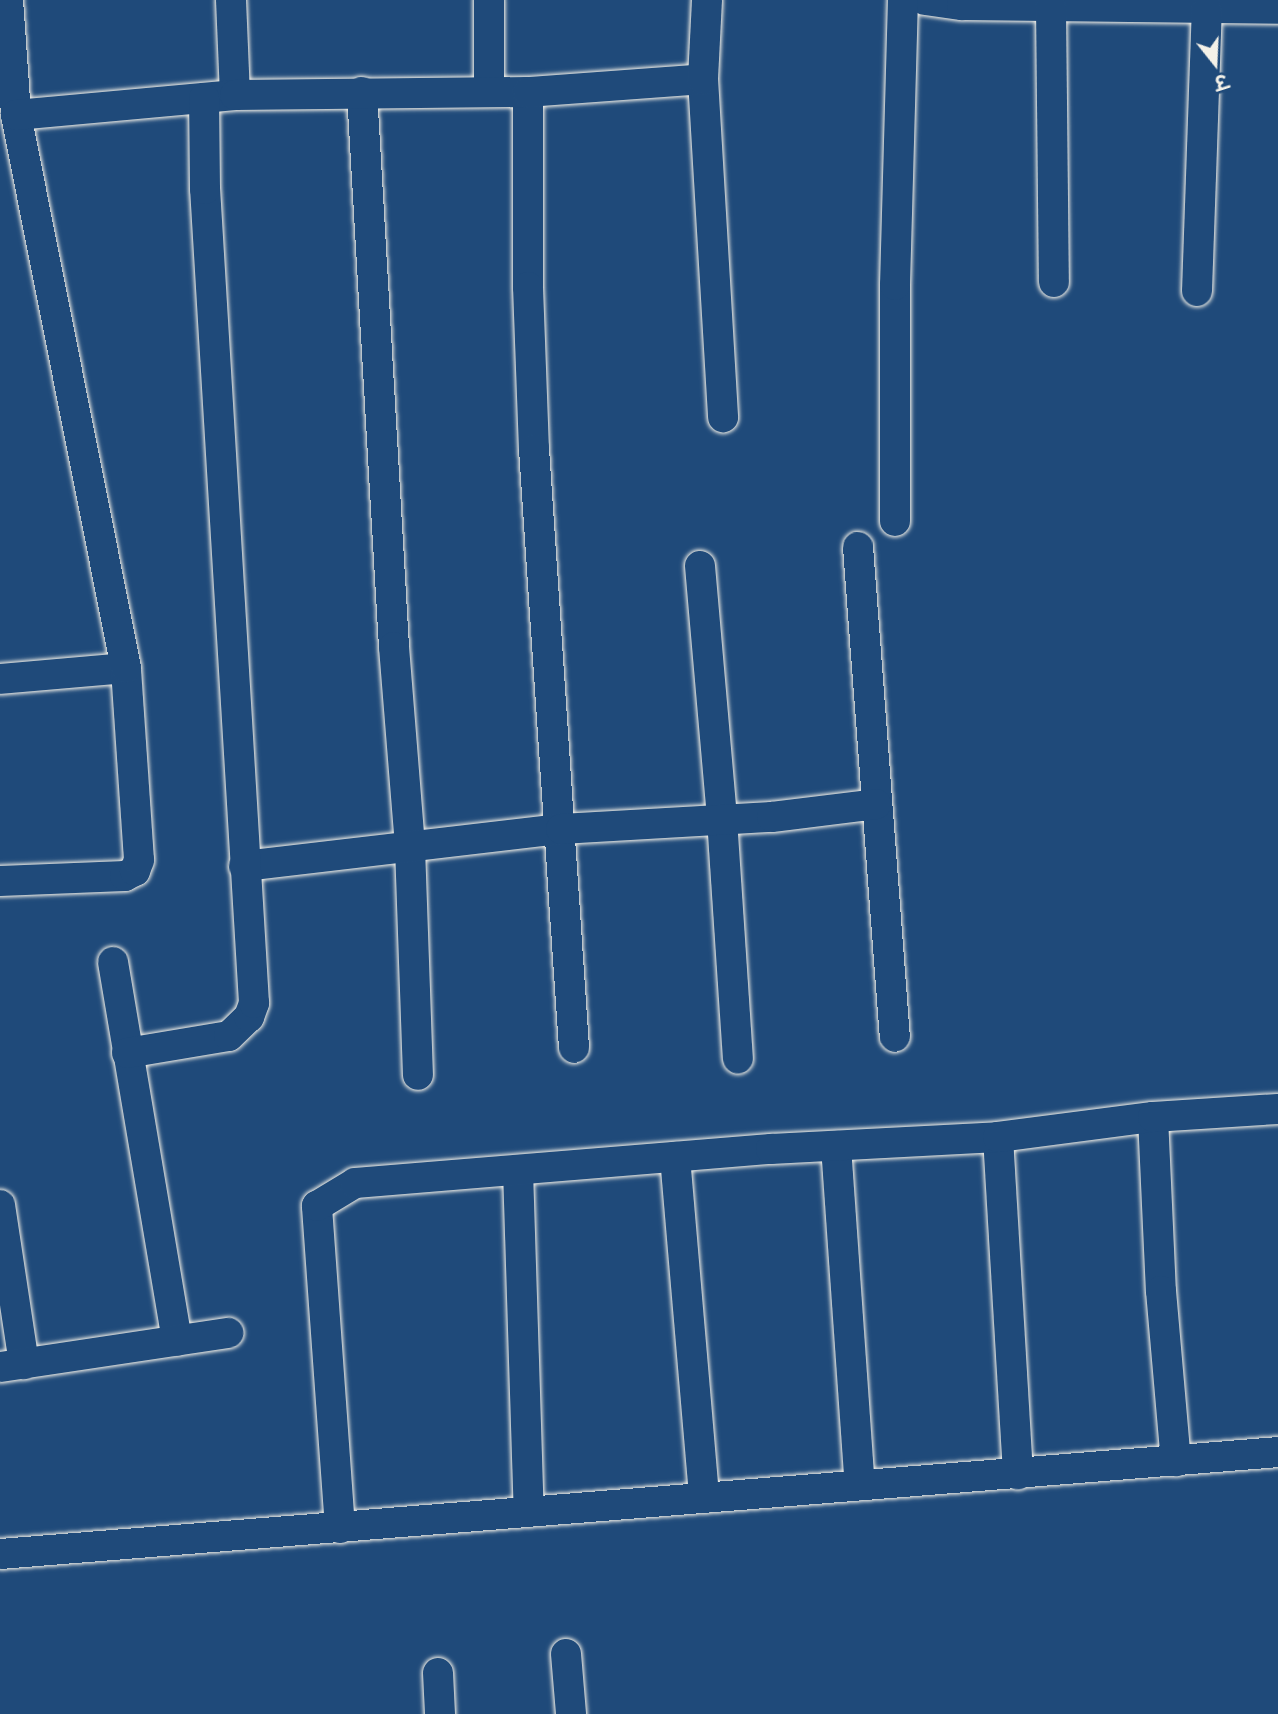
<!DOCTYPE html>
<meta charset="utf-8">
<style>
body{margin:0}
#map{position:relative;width:1278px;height:1714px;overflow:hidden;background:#1f4a7a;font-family:"Playpen Sans","Playpen Sans Deva",sans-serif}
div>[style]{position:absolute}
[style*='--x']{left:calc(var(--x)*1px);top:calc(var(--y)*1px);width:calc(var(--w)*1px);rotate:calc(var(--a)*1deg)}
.roads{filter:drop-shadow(0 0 2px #f4f1e8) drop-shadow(0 0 2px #f4f1e8)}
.minor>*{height:30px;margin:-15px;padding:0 15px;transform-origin:15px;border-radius:15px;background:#1f4a7a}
span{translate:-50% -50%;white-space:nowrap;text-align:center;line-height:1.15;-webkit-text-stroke:5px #1f4a7a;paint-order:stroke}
.north{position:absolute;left:1180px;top:28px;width:70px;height:70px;-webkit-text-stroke:5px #1f4a7a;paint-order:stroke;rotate:162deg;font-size:19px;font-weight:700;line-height:28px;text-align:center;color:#f4f1e8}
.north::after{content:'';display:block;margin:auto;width:24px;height:32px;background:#f4f1e8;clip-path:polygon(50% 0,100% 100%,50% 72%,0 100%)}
</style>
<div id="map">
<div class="roads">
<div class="minor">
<div style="--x:8;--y:0;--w:115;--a:86"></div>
<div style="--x:231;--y:0;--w:95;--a:87.6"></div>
<div style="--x:925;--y:0;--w:37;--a:8"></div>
<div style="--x:962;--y:5;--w:316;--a:0.7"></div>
<div style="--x:1051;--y:7;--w:275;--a:89.4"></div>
<div style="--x:703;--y:79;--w:339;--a:86.6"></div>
<div style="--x:489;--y:90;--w:90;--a:-90"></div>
<div style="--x:362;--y:92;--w:556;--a:86.7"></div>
<div style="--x:394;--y:647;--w:201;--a:85.4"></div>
<div style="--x:410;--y:847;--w:228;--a:88"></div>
<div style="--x:528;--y:92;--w:195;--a:90"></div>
<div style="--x:528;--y:287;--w:162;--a:87.9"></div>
<div style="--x:534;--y:449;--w:600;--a:86.18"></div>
<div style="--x:1197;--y:291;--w:281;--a:-88"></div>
<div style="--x:895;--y:521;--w:236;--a:-90"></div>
<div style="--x:895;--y:285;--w:285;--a:-88.4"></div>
<div style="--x:858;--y:547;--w:491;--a:85.7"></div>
<div style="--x:700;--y:566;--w:254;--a:85"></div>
<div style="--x:722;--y:819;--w:240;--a:86.2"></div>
<div style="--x:0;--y:679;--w:126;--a:-5"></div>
<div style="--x:244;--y:866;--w:319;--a:-6.7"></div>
<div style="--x:561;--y:829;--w:211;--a:-3.3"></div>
<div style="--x:772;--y:817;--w:105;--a:-7.1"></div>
<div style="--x:0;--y:881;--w:125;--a:-2.3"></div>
<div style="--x:125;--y:876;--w:11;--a:-27"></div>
<div style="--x:135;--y:871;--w:12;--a:-70"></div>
<div style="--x:139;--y:860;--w:192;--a:-93.9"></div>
<div style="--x:126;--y:668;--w:564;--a:-101.25"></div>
<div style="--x:16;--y:115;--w:220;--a:-5.2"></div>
<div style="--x:235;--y:95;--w:293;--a:-0.6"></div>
<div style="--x:528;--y:92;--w:175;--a:-4.2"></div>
<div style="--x:703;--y:79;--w:79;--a:-87.1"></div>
<div style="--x:113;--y:962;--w:384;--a:80.4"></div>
<div style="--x:127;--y:1053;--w:103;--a:-9.5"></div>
<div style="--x:229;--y:1036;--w:28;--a:-44"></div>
<div style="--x:249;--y:1017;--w:15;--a:-70"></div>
<div style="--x:254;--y:1003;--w:815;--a:-93.44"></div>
<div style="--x:205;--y:189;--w:91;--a:-90.6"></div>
<div style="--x:1153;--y:1117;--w:174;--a:87.4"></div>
<div style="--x:1161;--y:1291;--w:171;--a:85"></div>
<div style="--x:998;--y:1137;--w:338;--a:86.6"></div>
<div style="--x:836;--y:1146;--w:340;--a:86"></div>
<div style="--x:675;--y:1157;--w:342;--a:85.1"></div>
<div style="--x:518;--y:1170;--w:342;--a:88.2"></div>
<div style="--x:0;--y:1205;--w:161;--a:81.4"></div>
<div style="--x:0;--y:1367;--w:231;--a:-8.5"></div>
<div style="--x:340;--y:1528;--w:323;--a:-94.1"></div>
<div style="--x:317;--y:1206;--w:44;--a:-31.2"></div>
<div style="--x:355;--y:1183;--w:417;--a:-4.7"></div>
<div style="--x:771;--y:1149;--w:227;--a:-3"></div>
<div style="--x:998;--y:1137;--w:156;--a:-7.4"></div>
<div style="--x:1153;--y:1117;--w:125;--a:-3.7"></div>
<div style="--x:0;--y:1554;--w:1282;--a:-4.56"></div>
<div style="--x:566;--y:1654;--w:60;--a:85.2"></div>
<div style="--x:438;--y:1673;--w:41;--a:87.2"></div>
</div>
</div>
<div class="north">उ</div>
</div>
